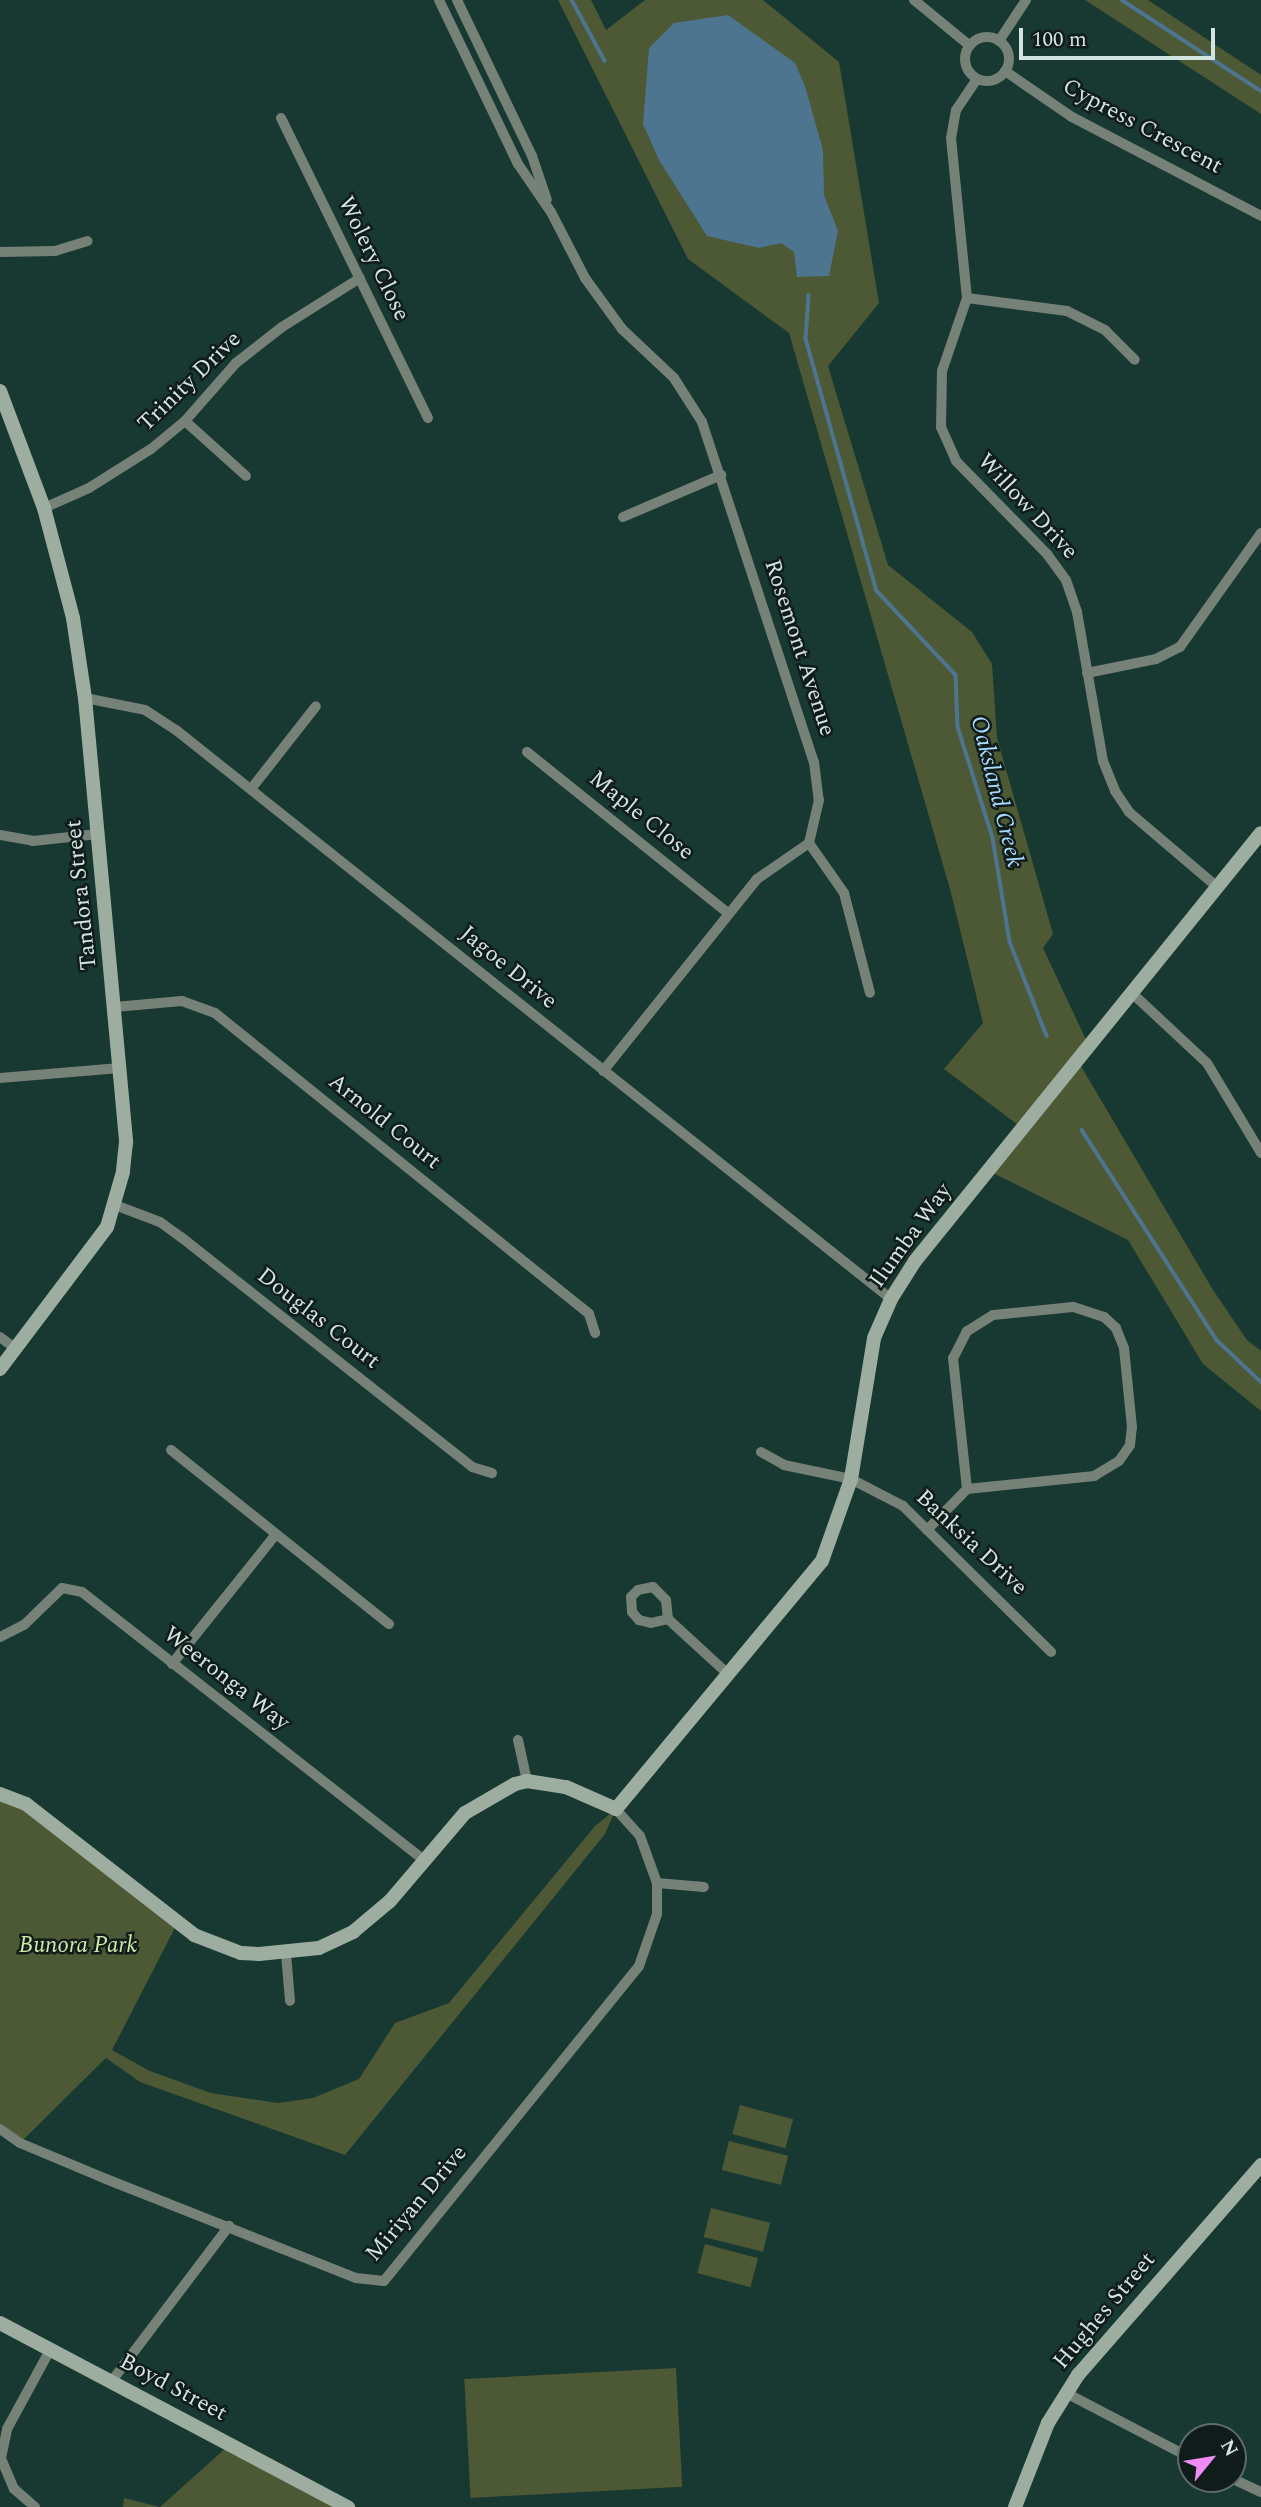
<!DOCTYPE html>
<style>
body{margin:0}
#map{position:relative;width:1261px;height:2507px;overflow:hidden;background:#183832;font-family:Spectral,serif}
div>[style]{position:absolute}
.green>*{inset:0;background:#4d5834;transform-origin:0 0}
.water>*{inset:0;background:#4d758f}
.stream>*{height:3.5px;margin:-1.75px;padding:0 1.75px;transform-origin:1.75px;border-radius:1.75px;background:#4d758f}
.street>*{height:10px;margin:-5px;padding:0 5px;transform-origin:5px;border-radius:5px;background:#768178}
.street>.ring{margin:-5px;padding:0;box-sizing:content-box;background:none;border:10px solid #768178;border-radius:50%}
.secondary>*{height:14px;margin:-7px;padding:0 7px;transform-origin:7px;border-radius:7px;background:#9daea0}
span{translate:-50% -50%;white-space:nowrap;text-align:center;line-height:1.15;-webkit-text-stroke:5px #0f1c1a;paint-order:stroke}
.street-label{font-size:23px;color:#d3e5e1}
.park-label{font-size:23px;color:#d2e8a5;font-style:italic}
.water-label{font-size:24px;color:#a8dcff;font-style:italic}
.north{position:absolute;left:1177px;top:2423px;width:70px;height:70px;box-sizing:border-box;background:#0f1c1a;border:2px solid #5d6c6a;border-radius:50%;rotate:60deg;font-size:19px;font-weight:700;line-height:28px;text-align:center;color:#d3e5e1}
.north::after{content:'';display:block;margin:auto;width:24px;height:32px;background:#ef8bf7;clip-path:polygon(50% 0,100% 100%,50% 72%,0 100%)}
.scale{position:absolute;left:1019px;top:28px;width:196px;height:32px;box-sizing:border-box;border:4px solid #d3e5e1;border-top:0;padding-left:9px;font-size:21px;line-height:24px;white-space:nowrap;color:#d3e5e1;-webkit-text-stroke:5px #0f1c1a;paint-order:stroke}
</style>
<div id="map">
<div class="green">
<div style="clip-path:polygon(558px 0,591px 0,606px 30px,645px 0,763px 0,839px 62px,879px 303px,828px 366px,888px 565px,972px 632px,992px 664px,997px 738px,1053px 934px,1043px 948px,1089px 1046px,1078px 1061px,1213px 1290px,1247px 1340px,1261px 1351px,1261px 1411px,1203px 1364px,1128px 1240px,989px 1171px,1022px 1128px,944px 1069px,983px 1023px,950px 889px,789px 333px,688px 259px)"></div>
<div style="clip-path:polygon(1085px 0,1148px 0,1261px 75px,1261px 114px)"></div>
<div style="clip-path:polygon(0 1794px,15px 1797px,177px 1924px,112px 2050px,150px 2071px,211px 2093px,278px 2103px,313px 2098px,359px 2079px,395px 2023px,449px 2003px,595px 1826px,616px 1809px,605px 1834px,345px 2155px,140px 2082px,106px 2058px,20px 2143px,0 2129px)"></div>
<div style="left:740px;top:2105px;width:55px;height:30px;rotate:15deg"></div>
<div style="left:729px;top:2141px;width:61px;height:30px;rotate:14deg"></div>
<div style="left:711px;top:2208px;width:61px;height:30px;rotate:14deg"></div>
<div style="left:705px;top:2244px;width:55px;height:30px;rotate:15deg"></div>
<div style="left:676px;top:2368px;width:119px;height:212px;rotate:87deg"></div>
<div style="clip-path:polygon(227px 2447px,348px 2507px,123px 2507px,124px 2498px,160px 2507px)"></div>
</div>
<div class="water">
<div style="clip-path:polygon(728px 15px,795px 63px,805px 86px,823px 150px,824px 195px,838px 231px,829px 276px,797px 277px,794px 252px,781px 243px,759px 248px,707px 236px,659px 160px,643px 124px,649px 48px,674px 23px)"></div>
</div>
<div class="stream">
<div style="left:572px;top:0;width:69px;rotate:61.6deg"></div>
<div style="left:1122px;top:0;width:166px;rotate:33.2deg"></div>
<div style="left:809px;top:295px;width:44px;rotate:93.9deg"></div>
<div style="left:806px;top:339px;width:262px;rotate:74.3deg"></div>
<div style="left:877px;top:591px;width:115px;rotate:46.8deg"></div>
<div style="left:956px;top:675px;width:52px;rotate:87.8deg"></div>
<div style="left:958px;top:727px;width:116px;rotate:72.5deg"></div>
<div style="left:993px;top:838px;width:105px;rotate:80.7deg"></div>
<div style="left:1010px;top:942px;width:101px;rotate:68.5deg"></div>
<div style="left:1082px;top:1130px;width:250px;rotate:57.3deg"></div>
<div style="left:1217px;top:1340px;width:61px;rotate:43.7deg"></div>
</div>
<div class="street">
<div style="left:439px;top:0;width:182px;rotate:64.3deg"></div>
<div style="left:518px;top:164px;width:58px;rotate:55.5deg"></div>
<div style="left:551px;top:212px;width:74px;rotate:62.7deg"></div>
<div style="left:585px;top:278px;width:63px;rotate:54deg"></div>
<div style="left:622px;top:329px;width:71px;rotate:43.3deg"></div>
<div style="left:674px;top:378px;width:52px;rotate:57.5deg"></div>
<div style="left:702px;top:422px;width:358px;rotate:71.8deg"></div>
<div style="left:814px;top:762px;width:38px;rotate:83deg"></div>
<div style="left:819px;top:800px;width:44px;rotate:103.1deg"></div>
<div style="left:809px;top:843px;width:63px;rotate:145.3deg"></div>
<div style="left:757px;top:879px;width:246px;rotate:128.7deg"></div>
<div style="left:457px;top:0;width:173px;rotate:64.3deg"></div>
<div style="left:532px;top:156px;width:46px;rotate:71.2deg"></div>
<div style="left:914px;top:0;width:72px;rotate:39.4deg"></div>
<div class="ring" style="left:965px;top:37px;width:34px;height:34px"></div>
<div style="left:999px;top:41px;width:49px;rotate:-56.6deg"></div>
<div style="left:1005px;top:71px;width:81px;rotate:34.5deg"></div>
<div style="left:1072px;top:117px;width:213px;rotate:27.6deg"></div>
<div style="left:977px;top:79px;width:37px;rotate:124deg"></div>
<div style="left:956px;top:110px;width:28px;rotate:100deg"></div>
<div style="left:951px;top:138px;width:161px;rotate:84.3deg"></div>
<div style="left:967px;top:298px;width:77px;rotate:108.9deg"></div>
<div style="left:942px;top:371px;width:56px;rotate:91deg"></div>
<div style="left:941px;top:427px;width:37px;rotate:66deg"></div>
<div style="left:956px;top:461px;width:130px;rotate:45.6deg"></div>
<div style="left:1047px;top:554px;width:32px;rotate:54deg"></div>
<div style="left:1066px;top:580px;width:34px;rotate:71deg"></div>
<div style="left:1077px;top:612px;width:151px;rotate:80.1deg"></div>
<div style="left:1103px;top:761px;width:32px;rotate:68deg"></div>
<div style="left:1115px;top:791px;width:25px;rotate:56deg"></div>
<div style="left:1129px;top:812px;width:116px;rotate:40.4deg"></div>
<div style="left:281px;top:118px;width:334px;rotate:63.9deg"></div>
<div style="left:0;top:252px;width:55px;rotate:-1deg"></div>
<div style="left:55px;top:251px;width:34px;rotate:-17deg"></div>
<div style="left:967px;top:298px;width:101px;rotate:7.4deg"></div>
<div style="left:1067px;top:311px;width:42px;rotate:26.6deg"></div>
<div style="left:1105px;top:330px;width:42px;rotate:45deg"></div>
<div style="left:185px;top:421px;width:82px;rotate:42deg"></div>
<div style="left:44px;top:508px;width:49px;rotate:-24deg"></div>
<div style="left:89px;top:488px;width:73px;rotate:-32.2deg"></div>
<div style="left:151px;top:449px;width:44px;rotate:-39.5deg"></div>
<div style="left:185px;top:421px;width:77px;rotate:-48.7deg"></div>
<div style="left:236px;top:363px;width:58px;rotate:-38deg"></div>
<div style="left:282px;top:327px;width:92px;rotate:-32.1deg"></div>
<div style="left:623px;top:517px;width:107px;rotate:-23.2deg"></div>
<div style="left:1087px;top:673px;width:70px;rotate:-11.5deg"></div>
<div style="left:1156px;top:659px;width:27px;rotate:-27deg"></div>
<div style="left:1180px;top:647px;width:140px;rotate:-54.6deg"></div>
<div style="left:85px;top:698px;width:61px;rotate:11.3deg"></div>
<div style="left:145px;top:710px;width:37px;rotate:33deg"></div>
<div style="left:176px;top:730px;width:914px;rotate:38.51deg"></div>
<div style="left:527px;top:752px;width:258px;rotate:38.7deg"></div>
<div style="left:251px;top:789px;width:105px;rotate:-51.9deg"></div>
<div style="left:0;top:835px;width:34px;rotate:10deg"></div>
<div style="left:33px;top:841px;width:65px;rotate:-6.1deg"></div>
<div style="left:809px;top:843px;width:61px;rotate:55deg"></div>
<div style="left:844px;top:893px;width:103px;rotate:75.4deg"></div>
<div style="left:1133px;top:994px;width:101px;rotate:43deg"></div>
<div style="left:1207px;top:1063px;width:105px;rotate:59deg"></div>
<div style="left:115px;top:1007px;width:67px;rotate:-5.1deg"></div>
<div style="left:182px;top:1001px;width:35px;rotate:20deg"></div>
<div style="left:215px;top:1013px;width:480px;rotate:38.8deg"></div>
<div style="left:589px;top:1314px;width:20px;rotate:72deg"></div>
<div style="left:0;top:1078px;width:120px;rotate:-4.8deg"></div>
<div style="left:115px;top:1205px;width:48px;rotate:20.7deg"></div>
<div style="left:160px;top:1222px;width:26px;rotate:36deg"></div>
<div style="left:181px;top:1237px;width:371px;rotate:38.3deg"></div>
<div style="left:472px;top:1467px;width:21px;rotate:17deg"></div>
<div style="left:0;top:1337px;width:20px;rotate:37deg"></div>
<div style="left:171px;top:1450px;width:279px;rotate:38.6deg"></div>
<div style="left:761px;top:1452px;width:26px;rotate:29deg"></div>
<div style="left:784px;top:1465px;width:68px;rotate:11.8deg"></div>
<div style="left:851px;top:1479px;width:59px;rotate:27.4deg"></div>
<div style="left:903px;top:1506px;width:208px;rotate:44.6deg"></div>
<div style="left:927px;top:1530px;width:57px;rotate:-45.7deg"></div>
<div style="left:967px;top:1489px;width:128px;rotate:-5.8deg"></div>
<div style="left:1094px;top:1476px;width:29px;rotate:-31deg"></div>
<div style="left:1119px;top:1461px;width:19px;rotate:-55deg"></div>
<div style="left:1130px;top:1445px;width:18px;rotate:-84deg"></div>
<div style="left:1132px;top:1427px;width:79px;rotate:-95.8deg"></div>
<div style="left:1124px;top:1348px;width:22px;rotate:-112deg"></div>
<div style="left:1116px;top:1328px;width:16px;rotate:-137deg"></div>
<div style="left:1104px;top:1317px;width:33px;rotate:-162deg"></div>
<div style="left:1073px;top:1307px;width:80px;rotate:174.3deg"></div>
<div style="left:993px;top:1315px;width:31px;rotate:148deg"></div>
<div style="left:967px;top:1331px;width:30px;rotate:117deg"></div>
<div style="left:953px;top:1358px;width:132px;rotate:83.9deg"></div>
<div style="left:668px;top:1619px;width:19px;rotate:-96deg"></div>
<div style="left:666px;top:1600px;width:18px;rotate:-135deg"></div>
<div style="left:653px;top:1587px;width:15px;rotate:169deg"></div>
<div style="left:638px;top:1590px;width:10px;rotate:135deg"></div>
<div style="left:631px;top:1597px;width:15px;rotate:86deg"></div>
<div style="left:632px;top:1612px;width:11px;rotate:49deg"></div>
<div style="left:639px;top:1620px;width:12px;rotate:14deg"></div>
<div style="left:651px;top:1623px;width:17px;rotate:-13deg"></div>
<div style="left:668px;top:1619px;width:83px;rotate:42.6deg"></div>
<div style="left:0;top:1637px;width:27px;rotate:-27deg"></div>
<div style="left:24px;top:1625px;width:53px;rotate:-44.2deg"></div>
<div style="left:62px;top:1588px;width:20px;rotate:11deg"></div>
<div style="left:82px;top:1592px;width:434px;rotate:38.1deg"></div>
<div style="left:172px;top:1664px;width:166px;rotate:-51.3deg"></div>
<div style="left:518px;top:1740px;width:42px;rotate:77.6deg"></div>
<div style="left:657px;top:1883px;width:47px;rotate:4.9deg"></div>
<div style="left:286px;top:1954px;width:47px;rotate:85.1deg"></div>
<div style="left:0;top:2129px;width:24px;rotate:35deg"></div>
<div style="left:20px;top:2143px;width:93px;rotate:22.7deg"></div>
<div style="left:106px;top:2179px;width:269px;rotate:21.6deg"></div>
<div style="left:356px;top:2278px;width:28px;rotate:6deg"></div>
<div style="left:384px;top:2281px;width:405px;rotate:-51deg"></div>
<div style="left:639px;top:1966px;width:55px;rotate:-70.9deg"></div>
<div style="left:657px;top:1914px;width:31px;rotate:-90deg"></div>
<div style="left:657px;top:1883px;width:50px;rotate:-109.9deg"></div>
<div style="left:640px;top:1836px;width:36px;rotate:-132deg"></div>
<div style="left:111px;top:2382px;width:196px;rotate:-52.9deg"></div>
<div style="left:1066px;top:2393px;width:141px;rotate:27.5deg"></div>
<div style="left:1233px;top:2479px;width:31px;rotate:25deg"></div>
<div style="left:35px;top:2507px;width:28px;rotate:-139deg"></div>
<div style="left:14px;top:2489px;width:34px;rotate:-113deg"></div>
<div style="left:1px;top:2458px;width:30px;rotate:-78deg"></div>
<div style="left:7px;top:2429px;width:90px;rotate:-61.4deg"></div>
</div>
<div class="secondary">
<div style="left:0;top:391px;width:125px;rotate:69.4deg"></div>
<div style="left:44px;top:508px;width:114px;rotate:75.2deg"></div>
<div style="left:73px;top:618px;width:81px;rotate:81.5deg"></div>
<div style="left:85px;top:698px;width:446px;rotate:84.7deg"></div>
<div style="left:126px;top:1142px;width:30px;rotate:96deg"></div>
<div style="left:123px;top:1172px;width:57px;rotate:106.2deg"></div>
<div style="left:107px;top:1227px;width:178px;rotate:127deg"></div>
<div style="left:0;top:1794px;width:28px;rotate:21deg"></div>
<div style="left:26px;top:1804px;width:213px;rotate:37.9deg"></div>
<div style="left:194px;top:1935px;width:50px;rotate:21deg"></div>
<div style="left:241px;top:1953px;width:18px;rotate:3deg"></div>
<div style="left:259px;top:1954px;width:60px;rotate:-5.7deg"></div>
<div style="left:319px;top:1948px;width:38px;rotate:-25deg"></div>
<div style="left:353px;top:1932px;width:48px;rotate:-40deg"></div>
<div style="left:390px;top:1901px;width:116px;rotate:-49.6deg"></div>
<div style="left:465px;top:1813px;width:58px;rotate:-30.1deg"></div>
<div style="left:515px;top:1784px;width:12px;rotate:-14deg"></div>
<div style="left:527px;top:1781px;width:39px;rotate:9deg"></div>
<div style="left:566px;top:1787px;width:55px;rotate:23.7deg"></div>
<div style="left:616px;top:1809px;width:322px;rotate:-50.3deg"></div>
<div style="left:822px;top:1561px;width:87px;rotate:-70.5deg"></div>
<div style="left:851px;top:1479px;width:143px;rotate:-80.7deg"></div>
<div style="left:874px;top:1338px;width:43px;rotate:-66.4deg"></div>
<div style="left:891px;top:1299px;width:45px;rotate:-57.7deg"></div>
<div style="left:915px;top:1261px;width:550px;rotate:-51.05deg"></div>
<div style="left:0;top:2323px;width:394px;rotate:27.9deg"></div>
<div style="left:1015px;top:2507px;width:90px;rotate:-68.6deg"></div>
<div style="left:1048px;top:2423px;width:57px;rotate:-58deg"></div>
<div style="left:1078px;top:2375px;width:279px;rotate:-48.9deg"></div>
</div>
<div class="street-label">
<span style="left:1142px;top:127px;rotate:28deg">Cypress Crescent</span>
<span style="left:373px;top:259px;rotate:64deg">Wolery Close</span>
<span style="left:190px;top:382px;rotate:-44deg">Trinity Drive</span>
<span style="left:1027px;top:507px;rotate:47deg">Willow Drive</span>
<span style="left:799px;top:648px;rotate:72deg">Rosemont Avenue</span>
<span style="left:641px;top:816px;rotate:39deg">Maple Close</span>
<span style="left:82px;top:895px;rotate:-96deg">Tandora Street</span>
<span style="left:508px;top:968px;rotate:39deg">Jagoe Drive</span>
<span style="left:384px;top:1122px;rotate:39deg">Arnold Court</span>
<span style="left:911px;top:1236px;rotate:-54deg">Ilumba Way</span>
<span style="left:318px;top:1319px;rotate:38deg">Douglas Court</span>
<span style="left:971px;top:1543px;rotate:43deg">Banksia Drive</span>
<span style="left:226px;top:1679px;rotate:38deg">Weeronga Way</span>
<span style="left:417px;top:2204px;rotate:-50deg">Miriyan Drive</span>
<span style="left:1105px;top:2311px;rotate:-50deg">Hughes Street</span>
<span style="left:173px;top:2388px;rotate:28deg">Boyd Street</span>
</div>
<div class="park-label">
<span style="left:78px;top:1946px">Bunora Park</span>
</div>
<div class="water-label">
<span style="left:996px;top:792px;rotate:76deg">Oaksland Creek</span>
</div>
<div class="north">N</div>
<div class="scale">100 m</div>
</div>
